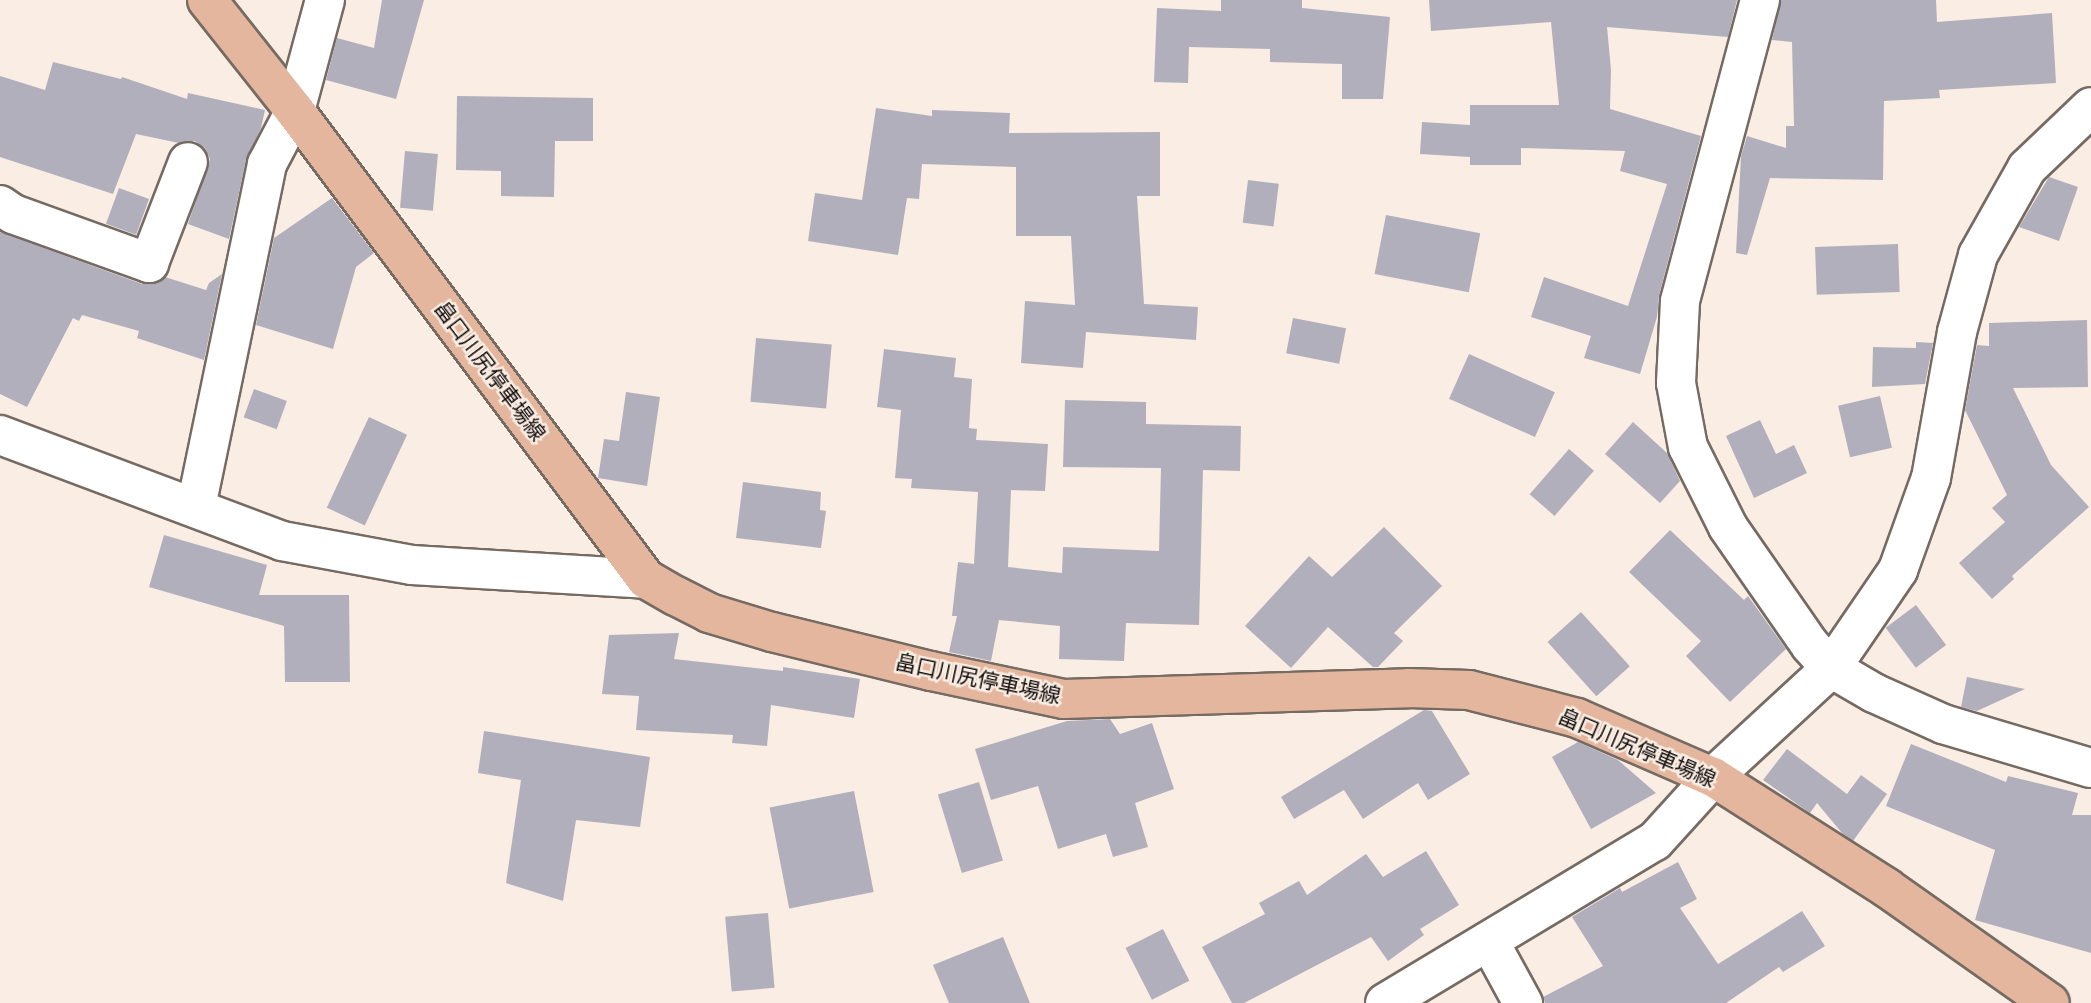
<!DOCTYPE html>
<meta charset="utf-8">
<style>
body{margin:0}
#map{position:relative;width:2091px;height:1003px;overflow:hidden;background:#f9ede4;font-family:"Times New Roman","Noto Sans JP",serif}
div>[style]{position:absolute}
.building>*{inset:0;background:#b2afbc;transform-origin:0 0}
.roads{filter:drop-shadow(2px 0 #756b63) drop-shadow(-2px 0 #756b63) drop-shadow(0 2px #756b63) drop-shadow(0 -2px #756b63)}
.minor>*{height:38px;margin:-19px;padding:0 19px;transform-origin:19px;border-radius:19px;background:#fff}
.major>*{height:38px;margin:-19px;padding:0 19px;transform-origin:19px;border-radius:19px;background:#e5b69e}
span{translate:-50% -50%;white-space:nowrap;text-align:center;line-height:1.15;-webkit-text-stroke:5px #f9ede4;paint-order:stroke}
.street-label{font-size:21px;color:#110d0a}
</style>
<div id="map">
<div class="building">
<div style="clip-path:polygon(382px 0,424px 0,396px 99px,326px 80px,337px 38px,374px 48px)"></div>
<div style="clip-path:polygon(1221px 0,1302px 0,1302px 8px,1390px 17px,1383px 99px,1342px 99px,1342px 64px,1270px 62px,1270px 49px,1189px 47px,1188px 83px,1154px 82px,1157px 8px,1221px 11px)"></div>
<div style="clip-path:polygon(1429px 0,1737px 0,1728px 37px,1607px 27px,1611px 70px,1610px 109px,1701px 136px,1659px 295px,1657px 317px,1640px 374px,1584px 358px,1591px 336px,1531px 317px,1544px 277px,1628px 306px,1667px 184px,1620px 171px,1625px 151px,1521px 148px,1521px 165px,1470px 165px,1470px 157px,1420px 154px,1422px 122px,1470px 125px,1470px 105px,1559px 105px,1551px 22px,1431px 31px)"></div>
<div style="clip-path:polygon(1781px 0,1936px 0,1937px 22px,2052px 13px,2056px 83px,1939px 90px,1940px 98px,1884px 101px,1883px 180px,1770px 178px,1747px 255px,1736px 253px,1741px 156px,1747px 136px,1786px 148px,1786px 126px,1794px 126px,1792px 42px,1772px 40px)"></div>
<div style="clip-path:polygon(53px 62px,121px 79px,122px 77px,187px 99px,188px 93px,265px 110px,261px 128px,246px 160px,229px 239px,188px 224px,210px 159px,205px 148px,195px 141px,179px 143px,136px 134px,113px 194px,0 157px,0 76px,45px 90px)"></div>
<div style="clip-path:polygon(457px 96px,593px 98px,593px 141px,555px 141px,554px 197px,501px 196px,501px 171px,456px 170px)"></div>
<div style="clip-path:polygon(876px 108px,932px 116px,932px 110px,1010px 113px,1009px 133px,1160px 132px,1160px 196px,1137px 196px,1144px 304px,1198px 307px,1196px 340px,1086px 332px,1083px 368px,1021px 363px,1025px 301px,1075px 305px,1071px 236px,1016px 236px,1016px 167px,922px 164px,919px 199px,907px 198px,898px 255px,808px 241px,815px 193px,862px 200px)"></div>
<div style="left:405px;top:151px;width:33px;height:57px;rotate:5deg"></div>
<div style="clip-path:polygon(2049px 177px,2078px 187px,2059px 241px,2019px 227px)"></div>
<div style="left:1248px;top:180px;width:31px;height:43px;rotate:7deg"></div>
<div style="left:119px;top:188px;width:32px;height:38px;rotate:20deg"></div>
<div style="clip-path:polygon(332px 198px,374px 253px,356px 267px,333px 349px,256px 325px,274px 238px)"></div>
<div style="left:1386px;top:215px;width:96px;height:60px;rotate:11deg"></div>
<div style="clip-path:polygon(0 232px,142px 284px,153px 284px,165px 277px,206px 290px,209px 283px,222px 274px,204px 360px,137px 338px,139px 331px,82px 315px,79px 321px,73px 318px,27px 407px,0 394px)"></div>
<div style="left:1898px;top:244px;width:48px;height:83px;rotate:88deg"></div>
<div style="left:1293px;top:318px;width:54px;height:36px;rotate:11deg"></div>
<div style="clip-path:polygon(2087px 320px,2088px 387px,2013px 388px,2051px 465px,2089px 507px,2012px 576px,2014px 579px,1992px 599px,1959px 563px,2005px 522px,1992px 508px,2007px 495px,1965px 410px,1977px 345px,1989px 346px,1989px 323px)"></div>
<div style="left:756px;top:338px;width:76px;height:64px;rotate:5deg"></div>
<div style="clip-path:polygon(1916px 342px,1933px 343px,1925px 384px,1872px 387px,1873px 347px,1916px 348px)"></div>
<div style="clip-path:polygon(884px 349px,956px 358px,954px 377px,972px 379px,969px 428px,977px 429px,976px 440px,1048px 444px,1045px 491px,1011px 490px,1008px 567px,1062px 573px,1063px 547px,1159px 551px,1161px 468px,1063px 467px,1065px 400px,1146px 402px,1146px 424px,1241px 426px,1240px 471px,1203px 470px,1199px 625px,1126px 623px,1124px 661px,1059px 659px,1060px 626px,999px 620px,991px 661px,949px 652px,957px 616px,952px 616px,958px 562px,974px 564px,978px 492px,911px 488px,912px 479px,895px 478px,901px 410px,877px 407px)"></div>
<div style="left:1469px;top:354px;width:94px;height:49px;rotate:24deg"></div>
<div style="left:254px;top:389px;width:35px;height:30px;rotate:20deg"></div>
<div style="clip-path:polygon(626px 392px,660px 397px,647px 486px,598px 478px,604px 439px,619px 441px)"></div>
<div style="left:1880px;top:396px;width:53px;height:43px;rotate:77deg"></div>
<div style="left:369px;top:417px;width:42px;height:100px;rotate:25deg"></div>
<div style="clip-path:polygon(1760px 420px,1776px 454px,1794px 445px,1807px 473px,1754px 498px,1726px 436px)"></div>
<div style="clip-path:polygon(1633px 422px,1667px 453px,1680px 481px,1660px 503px,1605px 454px)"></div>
<div style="left:1569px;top:449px;width:33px;height:60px;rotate:41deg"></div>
<div style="clip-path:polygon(743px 482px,821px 492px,820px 510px,826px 511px,821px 548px,736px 538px)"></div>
<div style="clip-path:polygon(1384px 527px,1442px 586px,1394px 633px,1403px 641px,1378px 667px,1373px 667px,1328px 627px,1291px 668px,1245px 626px,1309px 556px,1332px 577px)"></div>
<div style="clip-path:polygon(1670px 530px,1744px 600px,1748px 596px,1786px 649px,1730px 702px,1686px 656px,1701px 641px,1629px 572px)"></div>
<div style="clip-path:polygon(164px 535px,267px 565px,259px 595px,349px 595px,350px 682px,285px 682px,284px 626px,149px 587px)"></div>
<div style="left:1916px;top:605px;width:50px;height:38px;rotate:53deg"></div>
<div style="left:1581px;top:612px;width:73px;height:45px;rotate:48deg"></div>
<div style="clip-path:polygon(679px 633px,674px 659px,783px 671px,783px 667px,860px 679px,854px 718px,771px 705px,767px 746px,732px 743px,733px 735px,636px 730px,639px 696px,602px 694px,609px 635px)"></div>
<div style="clip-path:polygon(1967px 677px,2025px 689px,1977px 711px,1961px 707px)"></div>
<div style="clip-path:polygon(1424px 710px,1432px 711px,1470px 774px,1428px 800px,1418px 783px,1363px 819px,1344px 790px,1294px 819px,1281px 797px)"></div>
<div style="clip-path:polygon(1110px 719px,1120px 734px,1152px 723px,1174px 789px,1135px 803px,1148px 847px,1113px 857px,1106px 834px,1058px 849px,1038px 786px,991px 800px,975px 749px,1067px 721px)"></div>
<div style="clip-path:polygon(484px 731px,650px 757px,640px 827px,576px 820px,563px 901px,506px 883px,521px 780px,478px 773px)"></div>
<div style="clip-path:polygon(1578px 742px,1618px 760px,1656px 793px,1591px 829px,1552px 757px)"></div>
<div style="clip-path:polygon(1911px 744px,2006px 782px,2008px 776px,2078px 793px,2072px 815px,2091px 815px,2091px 953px,1975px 920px,1995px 850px,1886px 806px)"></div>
<div style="clip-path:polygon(1787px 749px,1847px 794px,1861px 775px,1887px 794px,1853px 841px,1842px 833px,1817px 803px,1810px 813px,1763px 780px)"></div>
<div style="left:979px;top:782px;width:82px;height:43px;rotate:73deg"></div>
<div style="left:854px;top:791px;width:103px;height:86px;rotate:79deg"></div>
<div style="clip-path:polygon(1426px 851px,1459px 905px,1420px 929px,1424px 935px,1388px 961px,1371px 937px,1244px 1003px,1232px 1003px,1202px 947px,1265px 914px,1259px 903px,1299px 881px,1307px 895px,1366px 854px,1383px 877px)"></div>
<div style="clip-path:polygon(1678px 862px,1697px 899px,1680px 908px,1718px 964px,1802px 911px,1825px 946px,1783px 972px,1779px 967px,1726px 1003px,1545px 1003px,1543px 997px,1603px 966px,1572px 917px,1620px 888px,1622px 892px)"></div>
<div style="left:768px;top:913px;width:75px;height:43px;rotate:85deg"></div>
<div style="left:1163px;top:929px;width:58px;height:42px;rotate:63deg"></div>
<div style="clip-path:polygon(1003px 937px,1030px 1003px,949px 1003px,933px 965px)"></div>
</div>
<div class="roads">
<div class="minor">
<div style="left:1760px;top:0;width:311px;rotate:104.9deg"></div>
<div style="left:1680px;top:301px;width:82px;rotate:92.8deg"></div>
<div style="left:1676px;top:383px;width:65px;rotate:79.4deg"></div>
<div style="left:1688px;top:447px;width:89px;rotate:63.4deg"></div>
<div style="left:1728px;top:527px;width:144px;rotate:55.2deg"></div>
<div style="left:1810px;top:645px;width:31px;rotate:48deg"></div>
<div style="left:1831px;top:668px;width:50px;rotate:30.2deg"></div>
<div style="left:1874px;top:693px;width:76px;rotate:24.2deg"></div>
<div style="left:1943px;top:724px;width:154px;rotate:16.6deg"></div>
<div style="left:0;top:205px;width:16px;rotate:35deg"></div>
<div style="left:13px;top:214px;width:145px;rotate:19.8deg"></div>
<div style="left:149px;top:263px;width:108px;rotate:-68.9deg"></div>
<div style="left:0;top:435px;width:301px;rotate:20.6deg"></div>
<div style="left:282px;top:541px;width:132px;rotate:10.5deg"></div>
<div style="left:412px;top:565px;width:234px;rotate:3.4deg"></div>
<div style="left:196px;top:507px;width:350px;rotate:-78.3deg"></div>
<div style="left:267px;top:164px;width:60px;rotate:-62.2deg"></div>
<div style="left:295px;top:111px;width:115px;rotate:-74.9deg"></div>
<div style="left:1489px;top:941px;width:71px;rotate:61.3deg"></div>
<div style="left:1385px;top:1003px;width:315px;rotate:-31deg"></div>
<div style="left:1655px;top:841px;width:86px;rotate:-47.8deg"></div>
<div style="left:1713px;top:777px;width:161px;rotate:-42.7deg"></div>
<div style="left:1831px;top:668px;width:119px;rotate:-55.6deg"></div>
<div style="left:1898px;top:570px;width:98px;rotate:-70.3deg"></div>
<div style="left:1931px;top:478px;width:148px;rotate:-79.9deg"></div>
<div style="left:1957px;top:332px;width:80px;rotate:-74.7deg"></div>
<div style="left:1978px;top:255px;width:100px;rotate:-60.6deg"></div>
<div style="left:2027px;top:168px;width:88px;rotate:-43.6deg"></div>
</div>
<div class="major">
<div style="left:207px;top:0;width:142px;rotate:51.6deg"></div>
<div style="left:295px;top:111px;width:585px;rotate:53.13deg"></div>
<div style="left:646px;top:579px;width:34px;rotate:30deg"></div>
<div style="left:676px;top:596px;width:37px;rotate:27deg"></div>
<div style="left:709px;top:613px;width:66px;rotate:16.8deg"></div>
<div style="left:772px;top:632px;width:164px;rotate:13.8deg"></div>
<div style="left:931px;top:671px;width:136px;rotate:11.9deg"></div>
<div style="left:1064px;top:699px;width:345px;rotate:-1.8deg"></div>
<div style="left:1409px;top:688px;width:60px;rotate:1.9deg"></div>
<div style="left:1469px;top:690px;width:112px;rotate:14.5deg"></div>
<div style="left:1577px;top:718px;width:148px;rotate:23.5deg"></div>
<div style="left:1713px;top:777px;width:206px;rotate:32.5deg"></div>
<div style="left:1887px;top:888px;width:199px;rotate:35.2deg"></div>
</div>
</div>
<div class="street-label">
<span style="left:490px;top:371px;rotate:53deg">畠口川尻停車場線</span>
<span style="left:978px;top:679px;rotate:12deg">畠口川尻停車場線</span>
<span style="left:1637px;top:748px;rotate:23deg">畠口川尻停車場線</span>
</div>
</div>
